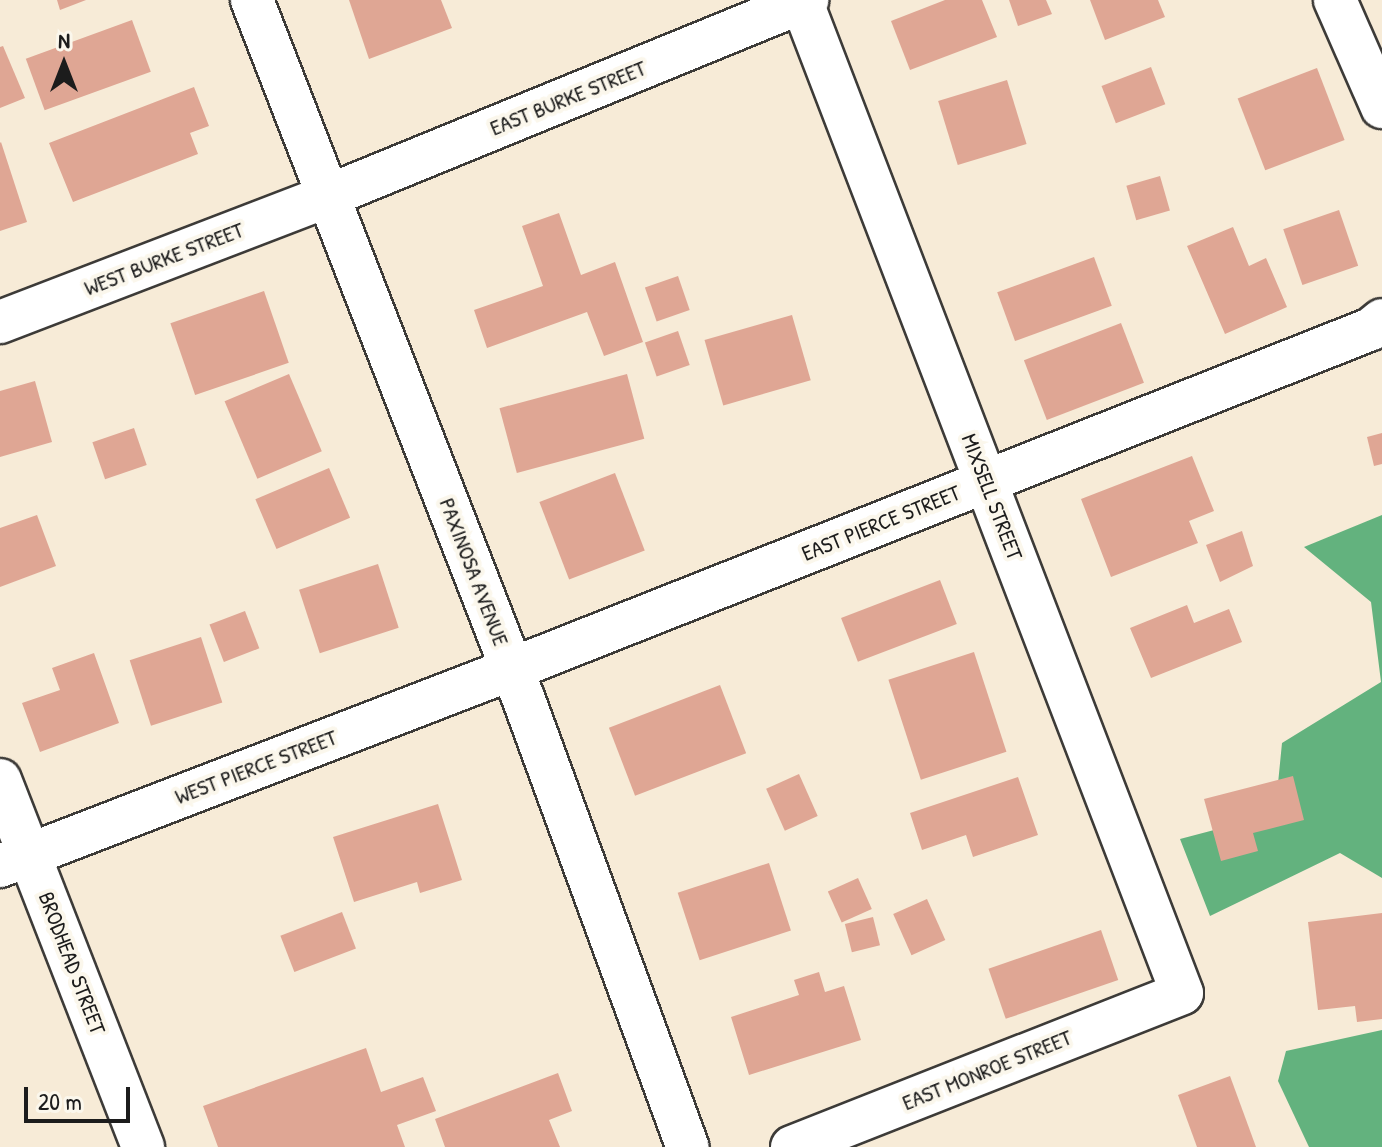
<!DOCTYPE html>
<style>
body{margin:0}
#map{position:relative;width:1382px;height:1147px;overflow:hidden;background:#f7ebd7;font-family:"Patrick Hand",sans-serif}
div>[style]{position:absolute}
.forest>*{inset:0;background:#63b27e}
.building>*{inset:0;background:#dfa694;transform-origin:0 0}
.roads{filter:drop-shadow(2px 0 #3d3b38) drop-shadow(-2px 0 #3d3b38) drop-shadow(0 2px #3d3b38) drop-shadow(0 -2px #3d3b38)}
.street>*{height:42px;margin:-21px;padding:0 21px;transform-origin:21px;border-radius:21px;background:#fff}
span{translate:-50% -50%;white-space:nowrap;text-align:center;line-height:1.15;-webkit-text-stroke:8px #fbf7ec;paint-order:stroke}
.street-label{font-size:22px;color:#1c1c1c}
.north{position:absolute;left:24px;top:24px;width:80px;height:80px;-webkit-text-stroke:6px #fbf7ec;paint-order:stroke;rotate:0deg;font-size:22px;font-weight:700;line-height:32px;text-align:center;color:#1c1c1c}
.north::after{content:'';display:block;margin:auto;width:28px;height:36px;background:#1c1c1c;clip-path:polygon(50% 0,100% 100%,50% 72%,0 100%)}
.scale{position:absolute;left:24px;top:1087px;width:106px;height:36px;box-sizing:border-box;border:4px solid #1c1c1c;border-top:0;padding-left:10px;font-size:24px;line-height:28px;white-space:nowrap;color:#1c1c1c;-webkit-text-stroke:6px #fbf7ec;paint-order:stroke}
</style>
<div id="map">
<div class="forest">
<div style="clip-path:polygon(1382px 515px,1382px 878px,1340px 853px,1210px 916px,1180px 839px,1275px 814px,1282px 743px,1381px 682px,1371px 602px,1304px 547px)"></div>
<div style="clip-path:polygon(1382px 1030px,1382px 1147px,1309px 1147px,1278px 1081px,1286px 1051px)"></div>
</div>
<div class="building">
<div style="clip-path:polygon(57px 0,86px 0,60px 10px)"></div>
<div style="clip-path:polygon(349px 0,441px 0,452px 28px,369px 59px)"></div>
<div style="clip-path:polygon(945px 0,982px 0,997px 37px,910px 70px,891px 21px)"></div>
<div style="clip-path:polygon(1009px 0,1046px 0,1052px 14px,1018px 26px)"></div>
<div style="clip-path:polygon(1090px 0,1158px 0,1165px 17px,1105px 40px)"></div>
<div style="left:132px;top:20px;width:55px;height:113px;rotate:70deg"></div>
<div style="clip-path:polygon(3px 46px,25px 98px,0 108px,0 47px)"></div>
<div style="left:1151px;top:67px;width:40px;height:53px;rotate:69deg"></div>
<div style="left:1317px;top:68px;width:77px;height:85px;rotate:69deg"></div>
<div style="left:1007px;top:80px;width:67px;height:72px;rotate:73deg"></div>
<div style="clip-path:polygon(194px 87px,209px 126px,190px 133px,198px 154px,73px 202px,49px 143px)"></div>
<div style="clip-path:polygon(1px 142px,27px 222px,0 231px,0 143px)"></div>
<div style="left:1160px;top:176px;width:36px;height:35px;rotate:74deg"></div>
<div style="left:1339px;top:210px;width:59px;height:59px;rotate:71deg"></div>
<div style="clip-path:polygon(559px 213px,581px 275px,615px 262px,643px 342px,604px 356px,587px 312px,487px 348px,474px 310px,543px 286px,522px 226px)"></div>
<div style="clip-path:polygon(1233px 227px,1249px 266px,1266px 258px,1287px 307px,1225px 334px,1187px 246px)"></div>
<div style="left:1094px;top:257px;width:52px;height:103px;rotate:70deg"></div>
<div style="left:678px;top:276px;width:36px;height:35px;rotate:71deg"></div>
<div style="left:264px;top:291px;width:76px;height:99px;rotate:71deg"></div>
<div style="left:792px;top:315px;width:68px;height:91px;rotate:74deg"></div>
<div style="left:1121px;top:323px;width:64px;height:104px;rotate:69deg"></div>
<div style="left:678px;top:331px;width:36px;height:35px;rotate:71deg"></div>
<div style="left:289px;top:374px;width:84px;height:70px;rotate:67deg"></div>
<div style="left:627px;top:374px;width:67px;height:132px;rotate:75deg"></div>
<div style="clip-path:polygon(35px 381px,52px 442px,0 457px,0 391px)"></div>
<div style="left:134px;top:428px;width:39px;height:44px;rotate:71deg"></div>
<div style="clip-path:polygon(1382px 433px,1382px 464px,1374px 466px,1367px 437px)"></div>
<div style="clip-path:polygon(1192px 456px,1214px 511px,1189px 521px,1198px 543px,1111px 577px,1081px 499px)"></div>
<div style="left:329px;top:468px;width:54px;height:80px;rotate:67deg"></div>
<div style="left:615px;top:473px;width:83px;height:81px;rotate:69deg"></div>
<div style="clip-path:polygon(37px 515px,56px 566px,0 587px,0 528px)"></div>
<div style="clip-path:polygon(1242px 531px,1253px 566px,1220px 582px,1206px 545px)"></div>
<div style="left:378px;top:564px;width:67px;height:83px;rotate:72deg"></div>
<div style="left:940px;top:580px;width:47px;height:106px;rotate:69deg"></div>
<div style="clip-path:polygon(1187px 605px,1194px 623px,1229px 609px,1242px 642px,1151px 678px,1130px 628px)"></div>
<div style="left:245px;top:611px;width:40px;height:38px;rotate:69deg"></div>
<div style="left:201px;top:637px;width:69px;height:75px;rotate:72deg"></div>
<div style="left:974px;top:652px;width:105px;height:90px;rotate:72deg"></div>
<div style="clip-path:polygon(94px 653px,119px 723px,40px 752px,22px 703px,60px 690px,52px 668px)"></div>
<div style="left:720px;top:685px;width:73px;height:119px;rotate:69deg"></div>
<div style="left:799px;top:774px;width:46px;height:36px;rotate:66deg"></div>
<div style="clip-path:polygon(1293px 776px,1304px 820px,1253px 833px,1258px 851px,1221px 861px,1204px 799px)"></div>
<div style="clip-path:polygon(1018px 777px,1038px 835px,973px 857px,966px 835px,922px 850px,910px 813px)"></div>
<div style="clip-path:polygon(438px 804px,462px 880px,420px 893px,417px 882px,354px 902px,333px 837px)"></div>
<div style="left:769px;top:863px;width:71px;height:96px;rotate:72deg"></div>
<div style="left:858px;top:878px;width:34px;height:33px;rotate:66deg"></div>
<div style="left:927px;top:899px;width:45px;height:37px;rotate:66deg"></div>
<div style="left:342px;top:912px;width:39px;height:66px;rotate:69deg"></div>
<div style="clip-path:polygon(1382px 913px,1382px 1019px,1357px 1022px,1355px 1006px,1318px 1010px,1308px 922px)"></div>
<div style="left:873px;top:917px;width:29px;height:29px;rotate:76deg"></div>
<div style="left:1101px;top:930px;width:53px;height:119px;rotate:71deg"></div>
<div style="clip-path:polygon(819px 972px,825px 992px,844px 986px,861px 1040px,749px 1075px,731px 1017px,799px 995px,794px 980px)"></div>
<div style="clip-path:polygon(366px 1048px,381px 1092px,423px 1077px,436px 1111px,397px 1125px,405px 1147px,218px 1147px,203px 1106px)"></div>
<div style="clip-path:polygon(558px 1073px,572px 1111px,549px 1120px,560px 1147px,445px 1147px,435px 1119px)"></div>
<div style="clip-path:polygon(1230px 1076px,1256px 1147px,1197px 1147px,1178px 1095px)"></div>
</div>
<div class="roads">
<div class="street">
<div style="left:252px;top:0;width:751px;rotate:68.77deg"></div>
<div style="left:524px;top:700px;width:476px;rotate:69.9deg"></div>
<div style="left:1335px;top:0;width:117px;rotate:66.3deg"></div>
<div style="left:0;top:322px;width:351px;rotate:-21deg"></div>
<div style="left:328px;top:196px;width:518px;rotate:-22.25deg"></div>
<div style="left:0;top:780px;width:394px;rotate:68.7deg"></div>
<div style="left:0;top:866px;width:549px;rotate:-21.05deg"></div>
<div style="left:512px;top:669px;width:924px;rotate:-21.59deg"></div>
<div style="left:1371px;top:329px;width:14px;rotate:-39deg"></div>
<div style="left:792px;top:1147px;width:419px;rotate:-21.5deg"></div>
<div style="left:1182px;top:993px;width:1064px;rotate:-110.99deg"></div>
</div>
</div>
<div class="street-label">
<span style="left:568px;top:98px;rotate:-22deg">EAST BURKE STREET</span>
<span style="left:164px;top:259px;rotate:-21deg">WEST BURKE STREET</span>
<span style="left:992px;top:497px;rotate:69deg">MIXSELL STREET</span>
<span style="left:881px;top:523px;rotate:-22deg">EAST PIERCE STREET</span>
<span style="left:474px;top:572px;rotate:69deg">PAXINOSA AVENUE</span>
<span style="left:256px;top:767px;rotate:-21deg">WEST PIERCE STREET</span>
<span style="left:72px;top:963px;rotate:69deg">BRODHEAD STREET</span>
<span style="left:987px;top:1070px;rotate:-22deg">EAST MONROE STREET</span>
</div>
<div class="north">N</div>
<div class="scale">20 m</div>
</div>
